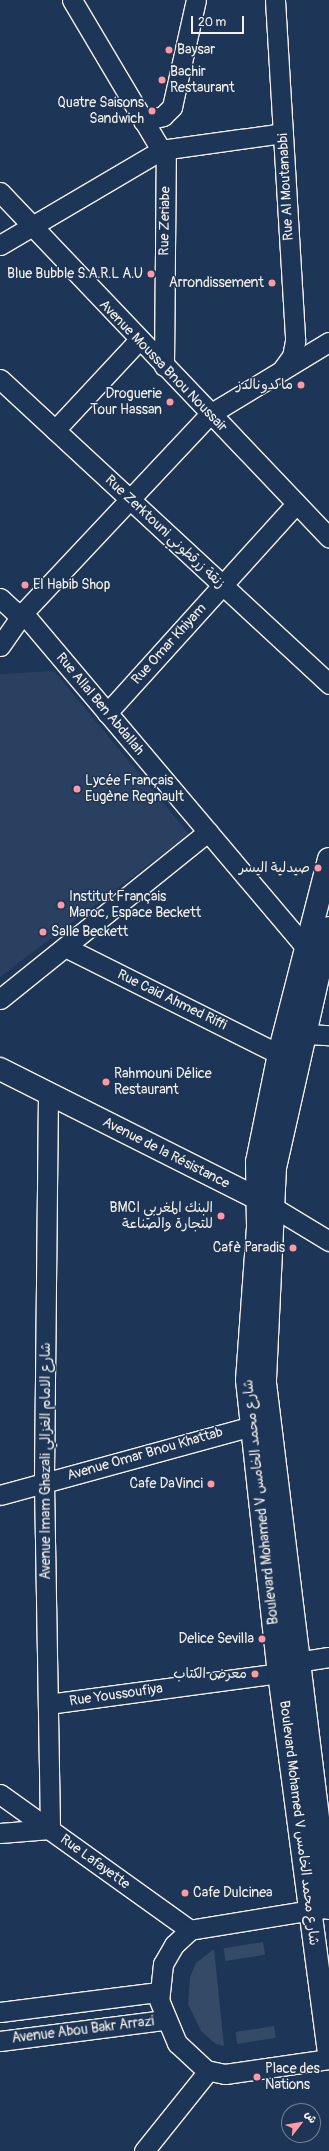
<!DOCTYPE html>
<meta charset="utf-8">
<style>
body{margin:0}
#map{position:relative;width:329px;height:2151px;overflow:hidden;background:#1d3557;font-family:Pangolin,"Playpen Sans Arabic",sans-serif}
div>[style]{position:absolute}
.built>*{inset:0;background:#2a4060}
.green>*{inset:0;background:#354a67;transform-origin:0 0}
.roads{filter:drop-shadow(1px 0 #f4f1e8) drop-shadow(-1px 0 #f4f1e8) drop-shadow(0 1px #f4f1e8) drop-shadow(0 -1px #f4f1e8)}
.minor>*{height:19px;margin:-9.5px;padding:0 9.5px;transform-origin:9.5px;border-radius:9.5px;background:#1d3557}
.tertiary>*{height:22px;margin:-11px;padding:0 11px;transform-origin:11px;border-radius:11px;background:#1d3557}
.secondary>*{height:22px;margin:-11px;padding:0 11px;transform-origin:11px;border-radius:11px;background:#1d3557}
.dots>*{width:11px;height:11px;translate:-50% -50%;box-sizing:border-box;border:2px solid #1d3557;border-radius:50%}
span{translate:-50% -50%;white-space:nowrap;text-align:center;line-height:1.15;-webkit-text-stroke:3px #1d3557;paint-order:stroke}
.poi-label{font-size:14px;color:#f4f1e8}
.left{translate:0 -50%;text-align:left}
.right{translate:-100% -50%;text-align:right}
.street-label{font-size:14px;color:#f4f1e8}
.north{position:absolute;left:281px;top:2103px;width:40px;height:40px;box-sizing:border-box;background:#1d3557;border:1px solid #738091;border-radius:50%;rotate:59deg;font-size:11px;font-weight:700;line-height:16px;text-align:center;color:#f4f1e8}
.north::after{content:'';display:block;margin:auto;width:14px;height:18px;background:#ff9aa2;clip-path:polygon(50% 0,100% 100%,50% 72%,0 100%)}
.scale{position:absolute;left:191px;top:16px;width:53px;height:18px;box-sizing:border-box;border:2px solid #f4f1e8;border-top:0;padding-left:5px;font-size:12px;line-height:14px;white-space:nowrap;color:#f4f1e8;-webkit-text-stroke:3px #1d3557;paint-order:stroke}
</style>
<div id="map">
<div class="built">
<div style="clip-path:polygon(54px 671px,189px 834px,0 977px,0 674px)"></div>
</div>
<div class="green">
<div style="left:263px;top:1942px;width:13px;height:40px;rotate:81deg"></div>
<div style="clip-path:polygon(214px 1949px,224px 2046px,216px 2044px,201px 2031px,188px 2004px,190px 1977px,196px 1963px)"></div>
<div style="left:274px;top:2026px;width:12px;height:39px;rotate:81deg"></div>
</div>
<div class="roads">
<div class="minor">
<div style="left:72px;top:0;width:174px;rotate:59.3deg"></div>
<div style="left:275px;top:0;width:342px;rotate:86.6deg"></div>
<div style="left:295px;top:341px;width:15px;rotate:101deg"></div>
<div style="left:292px;top:356px;width:17px;rotate:126deg"></div>
<div style="left:143px;top:121px;width:21px;rotate:-14deg"></div>
<div style="left:163px;top:116px;width:13px;rotate:-45deg"></div>
<div style="left:172px;top:107px;width:110px;rotate:-77.4deg"></div>
<div style="left:0;top:192px;width:477px;rotate:46.4deg"></div>
<div style="left:0;top:245px;width:187px;rotate:-30.5deg"></div>
<div style="left:161px;top:150px;width:123px;rotate:-7.9deg"></div>
<div style="left:164px;top:366px;width:217px;rotate:-89.5deg"></div>
<div style="left:0;top:379px;width:449px;rotate:42.8deg"></div>
<div style="left:55px;top:430px;width:123px;rotate:-47deg"></div>
<div style="left:0;top:598px;width:19px;rotate:43deg"></div>
<div style="left:14px;top:611px;width:9px;rotate:13deg"></div>
<div style="left:23px;top:613px;width:451px;rotate:49.8deg"></div>
<div style="left:0;top:646px;width:40px;rotate:-55.1deg"></div>
<div style="left:23px;top:613px;width:273px;rotate:-46.8deg"></div>
<div style="left:210px;top:414px;width:139px;rotate:-31.2deg"></div>
<div style="left:107px;top:713px;width:282px;rotate:-47.9deg"></div>
<div style="left:65px;top:947px;width:239px;rotate:26.6deg"></div>
<div style="left:0;top:999px;width:267px;rotate:-38.8deg"></div>
<div style="left:307px;top:1034px;width:22px;rotate:3deg"></div>
<div style="left:48px;top:1093px;width:390px;rotate:90.6deg"></div>
<div style="left:44px;top:1483px;width:346px;rotate:89deg"></div>
<div style="left:273px;top:1207px;width:66px;rotate:31.3deg"></div>
<div style="left:0;top:1495px;width:277px;rotate:-15.3deg"></div>
<div style="left:297px;top:1662px;width:32px;rotate:-9deg"></div>
<div style="left:48px;top:1704px;width:233px;rotate:-7.6deg"></div>
<div style="left:0;top:1794px;width:234px;rotate:35.6deg"></div>
<div style="left:0;top:1833px;width:50px;rotate:-4.6deg"></div>
<div style="left:324px;top:1908px;width:136px;rotate:170.7deg"></div>
<div style="left:190px;top:1930px;width:22px;rotate:137deg"></div>
<div style="left:174px;top:1945px;width:22px;rotate:120deg"></div>
<div style="left:163px;top:1964px;width:36px;rotate:96deg"></div>
<div style="left:159px;top:2000px;width:47px;rotate:67.3deg"></div>
<div style="left:177px;top:2043px;width:40px;rotate:43deg"></div>
<div style="left:206px;top:2070px;width:19px;rotate:12deg"></div>
<div style="left:225px;top:2074px;width:105px;rotate:-8.2deg"></div>
<div style="left:0;top:2012px;width:160px;rotate:-7.2deg"></div>
<div style="left:0;top:2041px;width:166px;rotate:-7.3deg"></div>
<div style="left:144px;top:2151px;width:102px;rotate:-51.3deg"></div>
</div>
<div class="tertiary">
<div style="left:0;top:1069px;width:305px;rotate:26.7deg"></div>
</div>
<div class="secondary">
<div style="left:329px;top:859px;width:201px;rotate:104.4deg"></div>
<div style="left:279px;top:1054px;width:110px;rotate:101.5deg"></div>
<div style="left:257px;top:1162px;width:65px;rotate:89.1deg"></div>
<div style="left:258px;top:1227px;width:153px;rotate:94.1deg"></div>
<div style="left:247px;top:1380px;width:295px;rotate:83.8deg"></div>
<div style="left:279px;top:1673px;width:384px;rotate:82.5deg"></div>
<div style="left:329px;top:928px;width:245px;rotate:102.7deg"></div>
<div style="left:275px;top:1167px;width:216px;rotate:92.7deg"></div>
<div style="left:265px;top:1383px;width:529px;rotate:83.05deg"></div>
</div>
</div>
<div class="dots">
<div style="left:169px;top:50px;background:#ff9aa2"></div>
<div style="left:162px;top:80px;background:#ff9aa2"></div>
<div style="left:152px;top:111px;background:#ff9aa2"></div>
<div style="left:151px;top:274px;background:#ff9aa2"></div>
<div style="left:272px;top:283px;background:#ff9aa2"></div>
<div style="left:301px;top:385px;background:#ff9aa2"></div>
<div style="left:170px;top:402px;background:#ff9aa2"></div>
<div style="left:25px;top:585px;background:#ff9aa2"></div>
<div style="left:77px;top:789px;background:#ff9aa2"></div>
<div style="left:318px;top:868px;background:#ff9aa2"></div>
<div style="left:61px;top:905px;background:#ff9aa2"></div>
<div style="left:43px;top:932px;background:#ff9aa2"></div>
<div style="left:106px;top:1082px;background:#ff9aa2"></div>
<div style="left:221px;top:1216px;background:#ff9aa2"></div>
<div style="left:293px;top:1248px;background:#ff9aa2"></div>
<div style="left:211px;top:1484px;background:#ff9aa2"></div>
<div style="left:262px;top:1639px;background:#ff9aa2"></div>
<div style="left:255px;top:1674px;background:#ff9aa2"></div>
<div style="left:185px;top:1893px;background:#ff9aa2"></div>
<div style="left:257px;top:2077px;background:#ff9aa2"></div>
</div>
<div class="poi-label">
<span class="left" style="left:177px;top:50px">Baysar</span>
<span class="left" style="left:170px;top:80px">Bachir<br>Restaurant</span>
<span class="right" style="left:144px;top:111px">Quatre Saisons<br>Sandwich</span>
<span class="right" style="left:143px;top:274px">Blue Bubble S.A.R.L A.U</span>
<span class="right" style="left:264px;top:283px">Arrondissement</span>
<span class="right" style="left:293px;top:385px">ماكدونالدز</span>
<span class="right" style="left:162px;top:402px">Droguerie<br>Tour Hassan</span>
<span class="left" style="left:33px;top:585px">El Habib Shop</span>
<span class="left" style="left:85px;top:789px">Lycée Français<br>Eugène Regnault</span>
<span class="right" style="left:310px;top:868px">صيدلية اليسر</span>
<span class="left" style="left:69px;top:905px">Institut Français<br>Maroc, Espace Beckett</span>
<span class="left" style="left:51px;top:932px">Salle Beckett</span>
<span class="left" style="left:114px;top:1082px">Rahmouni Délice<br>Restaurant</span>
<span class="right" style="left:213px;top:1216px">BMCI البنك المغربي<br>للتجارة والصناعة</span>
<span class="right" style="left:285px;top:1248px">Cafè Paradis</span>
<span class="right" style="left:203px;top:1484px">Cafe DaVinci</span>
<span class="right" style="left:254px;top:1639px">Delice Sevilla</span>
<span class="right" style="left:247px;top:1674px">معرض الكتاب</span>
<span class="left" style="left:193px;top:1893px">Cafe Dulcinea</span>
<span class="left" style="left:265px;top:2077px">Place des<br>Nations</span>
</div>
<div class="street-label">
<span style="left:286px;top:187px;rotate:-93deg">Rue Al Moutanabbi</span>
<span style="left:165px;top:221px;rotate:-89deg">Rue Zeriabe</span>
<span style="left:163px;top:366px;rotate:46deg">Avenue Moussa Bnou Noussair</span>
<span style="left:165px;top:532px;rotate:43deg">Rue Zerktouni زنقة زرقطوني</span>
<span style="left:169px;top:644px;rotate:-48deg">Rue Omar Khiyam</span>
<span style="left:100px;top:704px;rotate:50deg">Rue Allal Ben Abdallah</span>
<span style="left:172px;top:1000px;rotate:26deg">Rue Caid Ahmed Riffi</span>
<span style="left:166px;top:1153px;rotate:27deg">Avenue de la Résistance</span>
<span style="left:145px;top:1454px;rotate:-16deg">Avenue Omar Bnou Khattab</span>
<span style="left:46px;top:1461px;rotate:-90deg">Avenue Imam Ghazali شارع الامام الغزالي</span>
<span style="left:261px;top:1502px;rotate:-96deg">Boulevard Mohamed V شارع محمد الخامس</span>
<span style="left:116px;top:1695px;rotate:-8deg">Rue Youssoufiya</span>
<span style="left:299px;top:1823px;rotate:83deg">Boulevard Mohamed V شارع محمد الخامس</span>
<span style="left:95px;top:1862px;rotate:36deg">Rue Lafayette</span>
<span style="left:83px;top:2030px;rotate:-7deg">Avenue Abou Bakr Arrazi</span>
</div>
<div class="north">ش</div>
<div class="scale">20 m</div>
</div>
